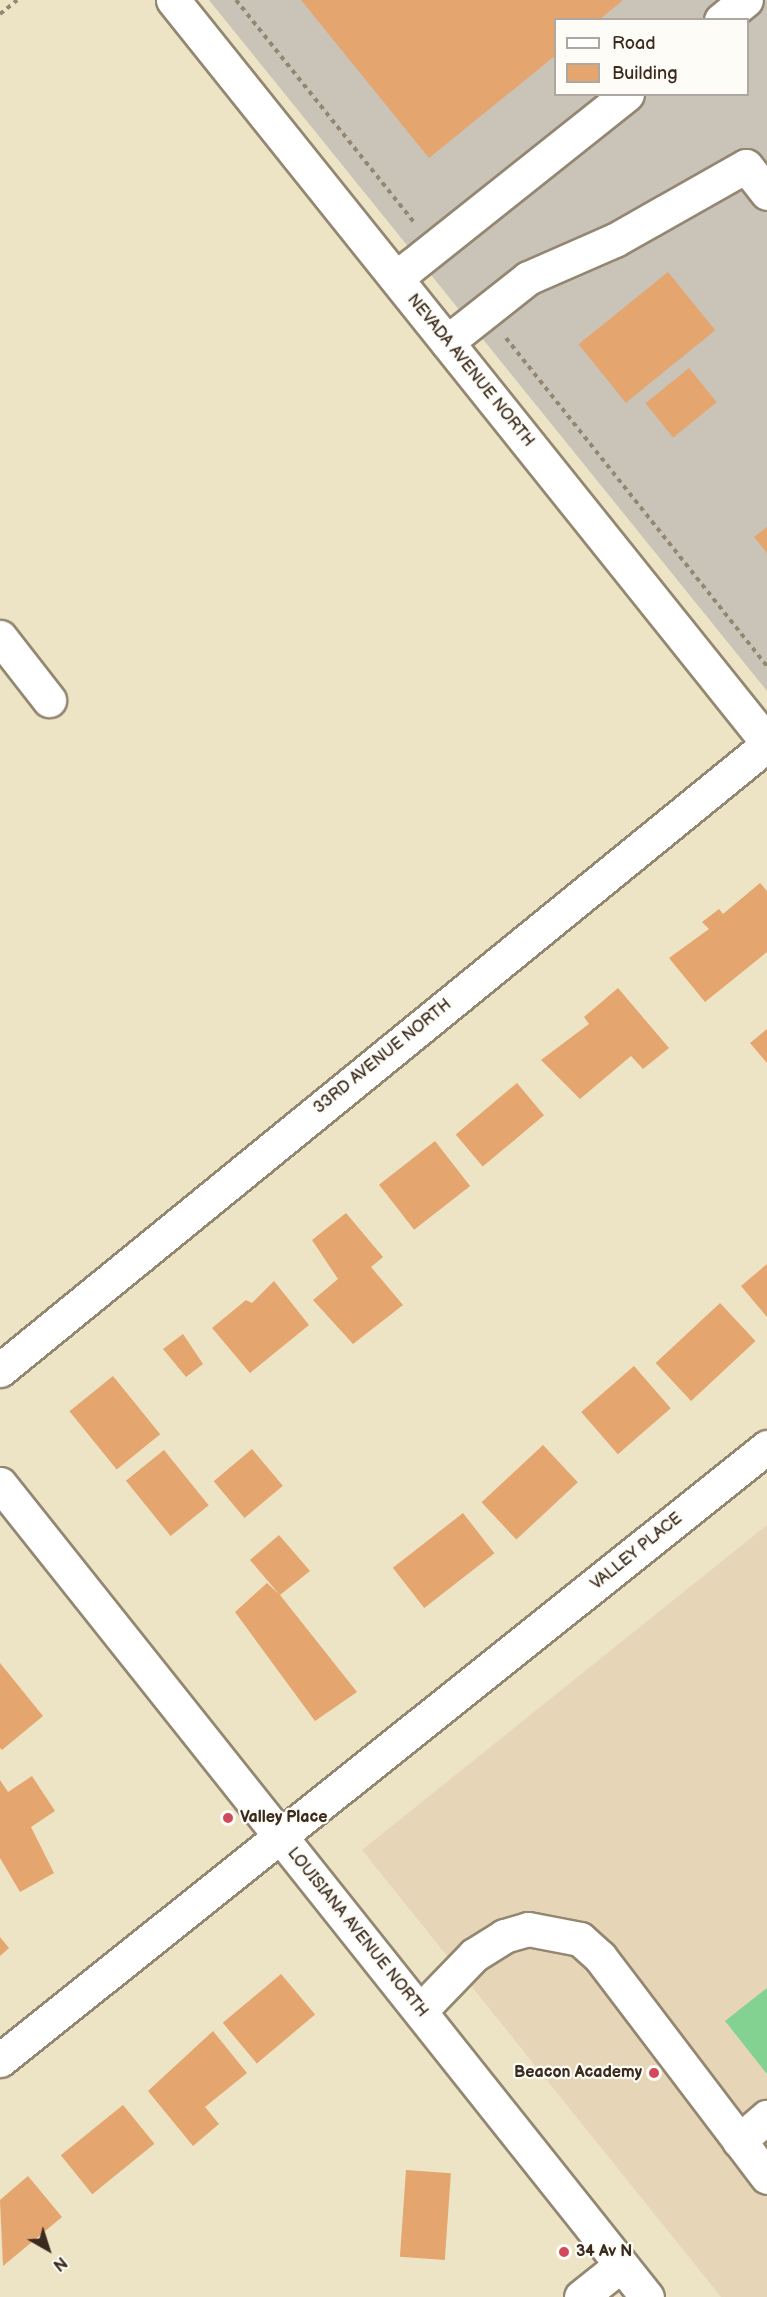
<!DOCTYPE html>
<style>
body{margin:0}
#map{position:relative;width:767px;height:2297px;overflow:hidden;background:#ede4c6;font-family:"Balsamiq Sans",sans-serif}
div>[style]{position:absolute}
.built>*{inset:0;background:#e6d6b7}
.industrial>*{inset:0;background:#cac3b8}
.green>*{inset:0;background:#84d291}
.building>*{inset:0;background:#e4a56f;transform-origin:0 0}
.path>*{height:4px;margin-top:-2px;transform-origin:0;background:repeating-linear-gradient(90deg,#948772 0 4.5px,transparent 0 9px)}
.roads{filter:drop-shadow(2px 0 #948772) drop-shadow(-2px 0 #948772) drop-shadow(0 2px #948772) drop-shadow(0 -2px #948772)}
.minor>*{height:33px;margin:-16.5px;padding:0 16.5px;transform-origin:16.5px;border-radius:16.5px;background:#fff}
.dots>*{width:16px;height:16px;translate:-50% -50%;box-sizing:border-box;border:3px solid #fdfcf7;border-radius:50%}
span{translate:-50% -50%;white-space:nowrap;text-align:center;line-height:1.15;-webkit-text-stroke:4.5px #fdfcf7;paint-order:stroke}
.street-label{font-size:16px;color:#3b2a1e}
.poi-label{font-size:16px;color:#3b2a1e;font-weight:700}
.left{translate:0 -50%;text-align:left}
.right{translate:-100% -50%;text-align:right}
.legend{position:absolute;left:554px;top:18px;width:195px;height:78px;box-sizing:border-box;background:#fdfcf7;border:2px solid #afa8a0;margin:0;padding:8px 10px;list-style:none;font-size:18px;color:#3b2a1e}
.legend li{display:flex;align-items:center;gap:12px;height:30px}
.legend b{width:30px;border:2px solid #afa8a0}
.north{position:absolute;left:18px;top:2219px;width:60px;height:60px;-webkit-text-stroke:4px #fdfcf7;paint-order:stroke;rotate:141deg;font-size:16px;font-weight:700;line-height:24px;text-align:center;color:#3b2a1e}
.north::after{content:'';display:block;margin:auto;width:21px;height:27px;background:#3b2a1e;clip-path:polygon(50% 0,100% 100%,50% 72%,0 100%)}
</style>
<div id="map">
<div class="built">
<div style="clip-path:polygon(767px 1525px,767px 2297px,721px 2297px,362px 1850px)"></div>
</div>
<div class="industrial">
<div style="clip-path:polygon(evenodd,209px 0,767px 0,767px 691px,209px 0,556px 20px,748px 20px,748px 94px,556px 94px,556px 20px)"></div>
</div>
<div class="green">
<div style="clip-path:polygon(767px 1988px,767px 2074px,725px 2021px)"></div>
</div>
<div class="building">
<div style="clip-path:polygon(301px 0,623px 0,599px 20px,556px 20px,556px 55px,429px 158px)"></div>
<div style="left:668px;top:272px;width:75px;height:115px;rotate:51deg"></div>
<div style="left:689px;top:368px;width:44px;height:56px;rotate:51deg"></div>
<div style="clip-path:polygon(767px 527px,767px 553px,754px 537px)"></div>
<div style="clip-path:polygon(760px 883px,767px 891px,767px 952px,705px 1002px,669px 958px,709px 929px,702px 922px,719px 909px,723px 914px)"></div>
<div style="clip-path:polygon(618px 988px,669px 1048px,643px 1069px,631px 1056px,580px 1099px,541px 1060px,589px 1024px,584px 1017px)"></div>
<div style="clip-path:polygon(767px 1029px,767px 1063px,750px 1043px)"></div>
<div style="left:517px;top:1083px;width:42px;height:80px;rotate:50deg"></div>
<div style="left:435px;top:1141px;width:57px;height:71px;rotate:52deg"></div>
<div style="clip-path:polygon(346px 1213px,383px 1257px,371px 1267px,403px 1305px,353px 1344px,313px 1300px,338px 1279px,312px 1240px)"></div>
<div style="clip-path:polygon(767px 1264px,767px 1317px,741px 1286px)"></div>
<div style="clip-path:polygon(274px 1281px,309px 1325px,250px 1373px,212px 1328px,246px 1300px,252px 1303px)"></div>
<div style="left:720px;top:1303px;width:52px;height:88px;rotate:47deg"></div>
<div style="clip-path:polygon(183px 1334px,203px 1364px,186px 1377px,163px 1349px)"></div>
<div style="left:634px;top:1366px;width:56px;height:70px;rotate:49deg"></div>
<div style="left:113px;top:1376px;width:75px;height:56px;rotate:51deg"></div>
<div style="left:543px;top:1445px;width:51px;height:84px;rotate:47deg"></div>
<div style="left:252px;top:1449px;width:48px;height:50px;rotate:50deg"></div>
<div style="left:164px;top:1450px;width:71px;height:49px;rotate:51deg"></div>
<div style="left:463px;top:1513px;width:51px;height:89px;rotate:52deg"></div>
<div style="clip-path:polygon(279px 1535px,310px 1571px,280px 1595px,357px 1692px,315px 1721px,235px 1612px,267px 1583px,279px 1594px,250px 1560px)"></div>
<div style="clip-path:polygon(0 1663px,43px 1716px,2px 1750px,0 1748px)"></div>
<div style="clip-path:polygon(32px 1776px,55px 1811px,31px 1827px,54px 1873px,20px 1892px,0 1858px,0 1780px,8px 1792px)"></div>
<div style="clip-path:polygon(0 1937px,9px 1948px,0 1956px)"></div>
<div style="left:281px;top:1974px;width:53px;height:76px;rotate:50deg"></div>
<div style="clip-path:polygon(213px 2031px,247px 2073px,205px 2107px,219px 2124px,193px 2146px,148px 2091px)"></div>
<div style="left:123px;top:2105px;width:50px;height:80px;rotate:51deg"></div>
<div style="left:406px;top:2170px;width:45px;height:87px;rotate:4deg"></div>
<div style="clip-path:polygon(28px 2176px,62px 2217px,3px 2266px,0 2200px)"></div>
</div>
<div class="path">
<div style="left:236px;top:0;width:285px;rotate:51.3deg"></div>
<div style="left:0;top:14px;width:22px;rotate:-39deg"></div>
<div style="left:506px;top:338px;width:419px;rotate:51.5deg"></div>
</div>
<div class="roads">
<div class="minor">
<div style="left:173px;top:0;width:950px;rotate:51.32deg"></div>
<div style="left:721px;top:20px;width:32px;rotate:-39deg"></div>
<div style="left:396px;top:278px;width:295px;rotate:-38.5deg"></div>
<div style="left:447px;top:342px;width:103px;rotate:-38.3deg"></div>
<div style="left:528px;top:278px;width:95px;rotate:-23.6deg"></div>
<div style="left:615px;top:240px;width:150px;rotate:-29.5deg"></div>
<div style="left:746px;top:166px;width:34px;rotate:52deg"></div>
<div style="left:0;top:637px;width:80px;rotate:52.1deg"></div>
<div style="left:0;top:1370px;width:989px;rotate:-39.18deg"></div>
<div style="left:0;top:1484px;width:1039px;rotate:51.49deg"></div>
<div style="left:420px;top:2011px;width:78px;rotate:-46deg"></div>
<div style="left:474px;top:1955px;width:36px;rotate:-32deg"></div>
<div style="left:504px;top:1936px;width:25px;rotate:-16deg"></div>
<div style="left:528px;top:1929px;width:53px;rotate:10.9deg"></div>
<div style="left:580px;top:1939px;width:27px;rotate:42deg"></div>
<div style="left:600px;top:1957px;width:276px;rotate:52.8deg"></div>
<div style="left:0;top:2060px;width:982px;rotate:-38.63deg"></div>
<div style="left:739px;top:2141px;width:37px;rotate:-41deg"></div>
<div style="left:581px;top:2297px;width:51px;rotate:-38.7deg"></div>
</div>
</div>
<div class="dots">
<div style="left:228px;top:1818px;background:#d1495b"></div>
<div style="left:654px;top:2073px;background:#d1495b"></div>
<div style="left:564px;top:2252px;background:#d1495b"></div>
</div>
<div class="street-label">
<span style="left:470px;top:371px;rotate:51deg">NEVADA AVENUE NORTH</span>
<span style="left:383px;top:1057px;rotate:-39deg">33RD AVENUE NORTH</span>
<span style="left:637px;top:1552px;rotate:-39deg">VALLEY PLACE</span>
<span style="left:357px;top:1933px;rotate:51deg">LOUISIANA AVENUE NORTH</span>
</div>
<div class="poi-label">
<span class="left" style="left:240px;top:1818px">Valley Place</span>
<span class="right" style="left:642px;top:2073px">Beacon Academy</span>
<span class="left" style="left:576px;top:2252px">34 Av N</span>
</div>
<ul class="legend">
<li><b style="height:8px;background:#fff"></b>Road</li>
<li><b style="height:16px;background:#e4a56f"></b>Building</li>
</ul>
<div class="north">N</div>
</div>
